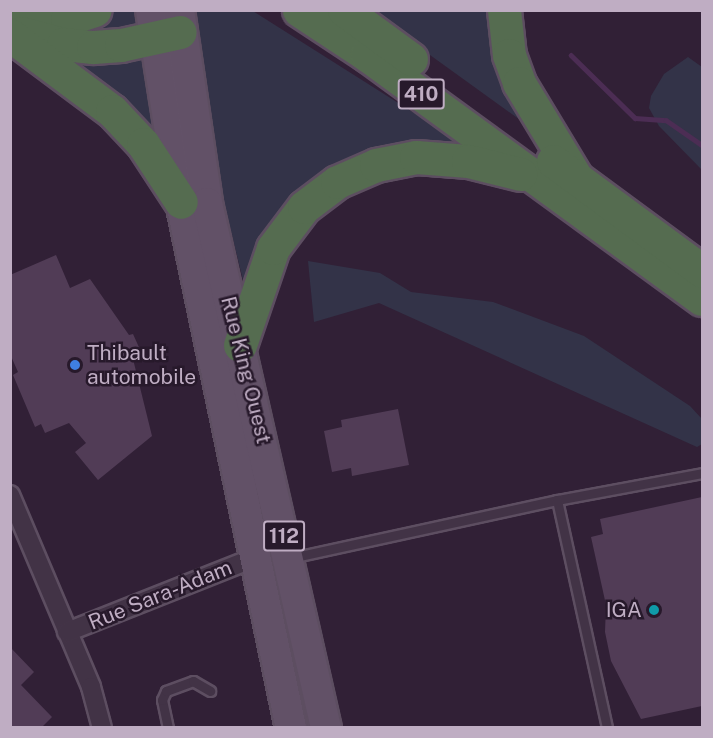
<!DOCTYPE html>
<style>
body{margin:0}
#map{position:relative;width:713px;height:738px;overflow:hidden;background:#312036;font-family:"Public Sans",sans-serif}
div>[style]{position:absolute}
.green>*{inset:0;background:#333348}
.stream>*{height:4.5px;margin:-2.25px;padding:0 2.25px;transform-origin:2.25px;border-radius:2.25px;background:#4c2d54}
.building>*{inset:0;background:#513c56}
.roads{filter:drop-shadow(2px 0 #5d4e61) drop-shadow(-2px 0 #5d4e61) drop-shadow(0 2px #5d4e61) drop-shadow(0 -2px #5d4e61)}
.service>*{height:9px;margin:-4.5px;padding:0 4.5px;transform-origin:4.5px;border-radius:4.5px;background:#423346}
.minor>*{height:18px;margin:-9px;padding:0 9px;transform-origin:9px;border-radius:9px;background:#423346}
.primary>*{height:30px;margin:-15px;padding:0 15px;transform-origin:15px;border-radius:15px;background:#625167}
.motorway>*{height:33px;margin:-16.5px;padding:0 16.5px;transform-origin:16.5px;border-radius:16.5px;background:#556c50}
.dots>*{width:16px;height:16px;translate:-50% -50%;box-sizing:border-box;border:3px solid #27192b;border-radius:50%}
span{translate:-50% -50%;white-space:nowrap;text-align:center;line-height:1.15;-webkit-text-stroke:5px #27192b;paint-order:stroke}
.shield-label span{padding:2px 4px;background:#27192b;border:2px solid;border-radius:4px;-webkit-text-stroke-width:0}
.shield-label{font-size:20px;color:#bfadc3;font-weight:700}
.poi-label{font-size:21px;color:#bfadc3}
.left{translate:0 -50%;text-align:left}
.right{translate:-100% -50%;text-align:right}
.street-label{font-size:21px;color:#bfadc3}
.frame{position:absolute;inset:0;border:12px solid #bfadc3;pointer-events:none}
</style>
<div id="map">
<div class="green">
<div style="clip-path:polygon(113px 11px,134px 11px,157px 145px,11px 25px,11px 15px,99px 20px)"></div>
<div style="clip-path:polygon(194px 11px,253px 11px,471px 149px,389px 150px,244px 284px,213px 159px)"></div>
<div style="clip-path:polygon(369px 11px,495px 11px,509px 93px,523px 122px)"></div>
<div style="clip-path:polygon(688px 57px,702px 67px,702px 170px,659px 126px,649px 108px,651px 96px,664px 74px)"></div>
<div style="clip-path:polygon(308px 261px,380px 273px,411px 292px,493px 302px,584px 336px,690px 406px,702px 419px,702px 444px,697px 447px,379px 303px,314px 322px)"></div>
</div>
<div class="stream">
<div style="left:571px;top:55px;width:90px;rotate:44.5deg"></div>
<div style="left:635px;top:118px;width:31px;rotate:4deg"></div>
<div style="left:666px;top:120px;width:44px;rotate:34.8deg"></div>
</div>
<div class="building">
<div style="clip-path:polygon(56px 255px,70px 288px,90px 279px,129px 335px,133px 334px,142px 354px,133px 359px,152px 436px,98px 480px,75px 452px,86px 443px,69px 423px,45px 433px,41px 424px,35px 427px,13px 375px,18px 372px,10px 354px,10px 275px)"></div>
<div style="clip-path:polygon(398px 409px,409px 465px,352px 476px,351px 468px,332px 472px,324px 431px,342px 427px,341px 420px)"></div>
<div style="clip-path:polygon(702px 497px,702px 706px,641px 719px,611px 661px,605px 632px,606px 605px,591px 537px,603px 534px,600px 519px)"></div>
<div style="clip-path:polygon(10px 647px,34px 672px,21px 685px,52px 717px,41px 728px,10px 728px)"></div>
</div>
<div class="roads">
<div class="service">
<div style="left:557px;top:500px;width:147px;rotate:-10.5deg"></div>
<div style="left:291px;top:558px;width:272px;rotate:-12.3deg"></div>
<div style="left:557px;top:500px;width:233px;rotate:77.6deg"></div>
<div style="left:168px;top:728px;width:29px;rotate:-102deg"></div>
<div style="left:162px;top:700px;width:10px;rotate:-66deg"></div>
<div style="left:166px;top:691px;width:29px;rotate:-20deg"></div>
<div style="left:193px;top:681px;width:20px;rotate:30deg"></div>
</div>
<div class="minor">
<div style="left:10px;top:495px;width:208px;rotate:67.1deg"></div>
<div style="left:91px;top:687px;width:42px;rotate:75deg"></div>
<div style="left:67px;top:632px;width:201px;rotate:-21.6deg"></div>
</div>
<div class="primary">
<div style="left:151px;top:10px;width:194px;rotate:81.1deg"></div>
<div style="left:181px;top:202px;width:537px;rotate:78.19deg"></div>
<div style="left:179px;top:10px;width:195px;rotate:81.7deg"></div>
<div style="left:207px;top:203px;width:538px;rotate:77.23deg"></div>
</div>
<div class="motorway">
<div style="left:26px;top:10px;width:42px;rotate:12.4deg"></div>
<div style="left:67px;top:19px;width:29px;rotate:-18deg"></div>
<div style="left:299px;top:10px;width:82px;rotate:33.5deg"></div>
<div style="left:367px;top:55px;width:414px;rotate:36.1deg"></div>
<div style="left:344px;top:10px;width:83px;rotate:36.2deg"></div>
<div style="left:504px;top:10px;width:45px;rotate:83.7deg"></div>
<div style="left:509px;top:55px;width:30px;rotate:70deg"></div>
<div style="left:519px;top:83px;width:109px;rotate:58.9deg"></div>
<div style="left:21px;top:33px;width:43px;rotate:14.7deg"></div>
<div style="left:63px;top:44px;width:30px;rotate:6deg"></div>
<div style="left:93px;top:47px;width:28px;rotate:-4deg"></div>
<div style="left:121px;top:45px;width:60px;rotate:-12.4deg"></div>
<div style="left:10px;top:35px;width:127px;rotate:36.7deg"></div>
<div style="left:112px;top:111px;width:45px;rotate:46.8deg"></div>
<div style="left:143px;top:144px;width:69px;rotate:56.8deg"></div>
<div style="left:553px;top:161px;width:185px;rotate:36.4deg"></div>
<div style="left:240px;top:345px;width:102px;rotate:-71.2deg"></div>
<div style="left:273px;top:248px;width:51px;rotate:-52.9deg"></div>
<div style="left:304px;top:207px;width:41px;rotate:-37.1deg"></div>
<div style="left:337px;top:182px;width:43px;rotate:-23.6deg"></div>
<div style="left:376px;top:165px;width:41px;rotate:-11.3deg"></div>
<div style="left:416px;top:157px;width:52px;rotate:4.4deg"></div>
<div style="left:468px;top:161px;width:54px;rotate:14deg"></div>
</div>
</div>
<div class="dots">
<div style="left:75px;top:365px;background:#3f7fe0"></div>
<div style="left:654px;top:610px;background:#0f9aa8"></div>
</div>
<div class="shield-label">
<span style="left:421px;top:94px">410</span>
<span style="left:284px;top:536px">112</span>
</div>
<div class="poi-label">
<span class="left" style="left:87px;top:365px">Thibault<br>automobile</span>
<span class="right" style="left:642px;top:610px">IGA</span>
</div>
<div class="street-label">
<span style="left:246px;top:370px;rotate:76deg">Rue King Ouest</span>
<span style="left:160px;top:595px;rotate:-22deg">Rue Sara-Adam</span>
</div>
<div class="frame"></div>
</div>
